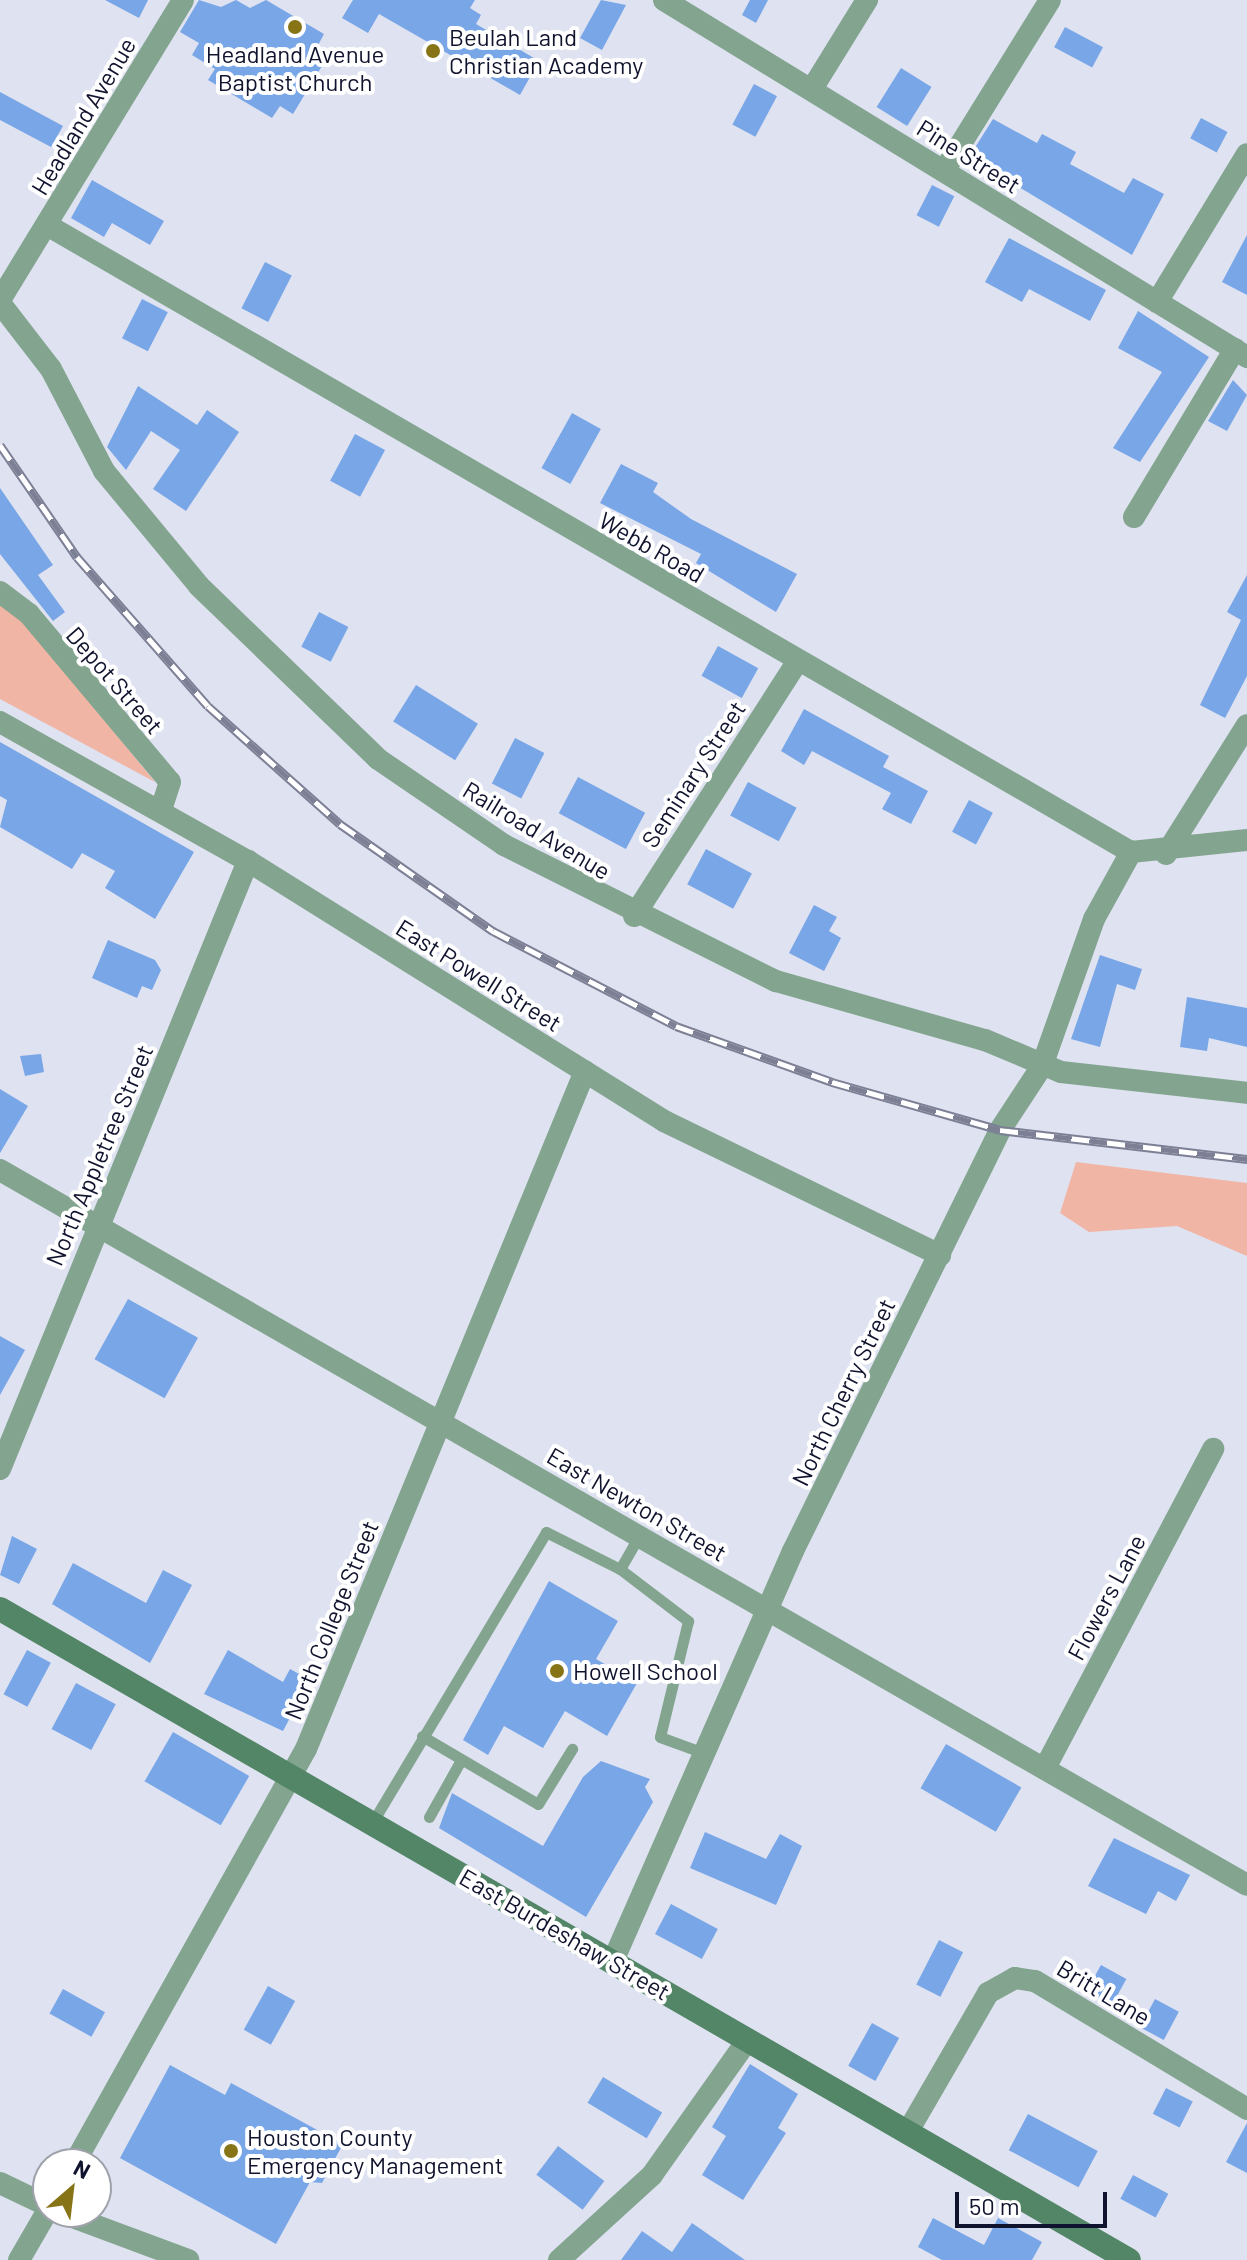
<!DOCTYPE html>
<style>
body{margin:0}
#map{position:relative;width:1247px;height:2260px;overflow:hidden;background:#dfe2f1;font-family:Barlow,sans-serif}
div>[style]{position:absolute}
.green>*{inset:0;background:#f0b5a4}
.building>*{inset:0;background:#78a6e7;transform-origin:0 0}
.lane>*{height:11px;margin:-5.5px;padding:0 5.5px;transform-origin:5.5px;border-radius:5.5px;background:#83a58f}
.street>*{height:22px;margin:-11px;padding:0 11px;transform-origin:11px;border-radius:11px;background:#83a58f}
.secondary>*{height:24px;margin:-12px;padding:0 12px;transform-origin:12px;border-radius:12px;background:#528667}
.rail>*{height:9px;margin-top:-4.5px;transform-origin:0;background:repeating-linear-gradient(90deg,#fff 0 18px,#7d8095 0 36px);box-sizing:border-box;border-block:2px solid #7d8095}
.dots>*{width:22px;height:22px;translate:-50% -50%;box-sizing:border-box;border:4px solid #fff;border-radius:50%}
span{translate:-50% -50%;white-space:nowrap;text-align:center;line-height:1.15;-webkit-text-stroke:8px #fff;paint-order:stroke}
.poi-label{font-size:24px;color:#10132e}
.left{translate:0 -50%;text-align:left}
.street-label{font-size:24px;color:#10132e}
.north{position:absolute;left:32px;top:2148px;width:80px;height:80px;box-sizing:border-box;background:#fff;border:2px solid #9fa1ab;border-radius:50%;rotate:28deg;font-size:22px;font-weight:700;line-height:32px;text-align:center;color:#10132e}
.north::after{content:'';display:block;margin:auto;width:28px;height:36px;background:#867416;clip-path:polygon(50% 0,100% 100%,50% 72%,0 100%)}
.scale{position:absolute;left:955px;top:2192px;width:152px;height:36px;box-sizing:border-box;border:4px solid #10132e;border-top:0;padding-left:10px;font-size:24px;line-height:28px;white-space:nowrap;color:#10132e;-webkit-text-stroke:6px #fff;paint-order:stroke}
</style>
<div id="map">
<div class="green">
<div style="clip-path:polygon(0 604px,24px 622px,155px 782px,0 699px)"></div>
<div style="clip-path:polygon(1076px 1162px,1247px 1183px,1247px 1256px,1177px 1226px,1089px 1232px,1060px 1213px)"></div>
</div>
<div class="building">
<div style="clip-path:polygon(105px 0,148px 0,139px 18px)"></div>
<div style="clip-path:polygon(199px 0,221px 7px,236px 0,250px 8px,266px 0,324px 34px,316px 49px,328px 56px,293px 114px,280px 106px,272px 118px,208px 80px,215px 69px,192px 55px,199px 43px,180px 32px)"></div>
<div style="clip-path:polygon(353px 0,475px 0,470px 8px,481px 15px,476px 24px,539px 61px,520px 95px,379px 14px,368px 33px,342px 18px)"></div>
<div style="clip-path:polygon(601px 0,626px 5px,602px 50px,580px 38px)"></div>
<div style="clip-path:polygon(750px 0,768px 0,756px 23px,742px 15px)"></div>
<div style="left:1065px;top:27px;width:43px;height:23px;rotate:28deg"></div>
<div style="left:901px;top:68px;width:36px;height:46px;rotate:32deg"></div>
<div style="left:754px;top:84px;width:26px;height:46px;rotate:28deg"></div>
<div style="clip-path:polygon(0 92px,63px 126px,51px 147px,0 120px)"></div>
<div style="left:1201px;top:118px;width:30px;height:23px;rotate:28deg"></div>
<div style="clip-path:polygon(993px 119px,1037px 143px,1042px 134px,1076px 152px,1070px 164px,1124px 193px,1133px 178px,1164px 194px,1132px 255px,969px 157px)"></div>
<div style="clip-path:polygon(92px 180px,164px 221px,150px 245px,112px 223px,104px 237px,71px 218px)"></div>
<div style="left:932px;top:185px;width:25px;height:34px;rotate:27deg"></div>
<div style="clip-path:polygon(1247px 235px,1247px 295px,1222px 282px)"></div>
<div style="clip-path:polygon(1009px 238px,1106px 290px,1090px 321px,1029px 289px,1022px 302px,985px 282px)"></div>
<div style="left:265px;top:262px;width:30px;height:52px;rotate:27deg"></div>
<div style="left:142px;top:299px;width:29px;height:44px;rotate:27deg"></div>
<div style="clip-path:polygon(1138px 311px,1209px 357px,1140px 462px,1113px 448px,1162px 372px,1118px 348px)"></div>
<div style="clip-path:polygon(1233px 380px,1247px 395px,1227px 431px,1208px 421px)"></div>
<div style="clip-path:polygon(138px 386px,197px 425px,207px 410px,239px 432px,186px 511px,153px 489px,180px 450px,151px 431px,126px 470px,107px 447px)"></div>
<div style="left:572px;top:413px;width:33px;height:63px;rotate:29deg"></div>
<div style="left:355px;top:434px;width:34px;height:53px;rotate:28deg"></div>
<div style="clip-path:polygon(621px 464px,658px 483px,653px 492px,691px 519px,797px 574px,776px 612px,696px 563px,701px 554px,600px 503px)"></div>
<div style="clip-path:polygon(0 488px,53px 565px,38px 575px,65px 612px,53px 621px,0 554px)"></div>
<div style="clip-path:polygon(1247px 575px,1247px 676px,1225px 718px,1200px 705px,1241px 620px,1227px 612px)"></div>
<div style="left:319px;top:612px;width:33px;height:39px;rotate:27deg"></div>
<div style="left:718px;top:646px;width:46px;height:34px;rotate:29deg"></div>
<div style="left:416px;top:685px;width:73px;height:43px;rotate:32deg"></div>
<div style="clip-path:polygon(804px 709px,889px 756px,883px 767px,928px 791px,911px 824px,882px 809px,891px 793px,812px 751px,804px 765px,781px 751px)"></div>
<div style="left:515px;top:738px;width:33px;height:51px;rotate:27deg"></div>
<div style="clip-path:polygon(0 742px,194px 852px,155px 919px,105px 888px,115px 871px,82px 853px,72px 869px,0 827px,7px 800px,0 796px)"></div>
<div style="left:578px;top:777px;width:76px;height:41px;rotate:28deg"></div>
<div style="left:748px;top:782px;width:55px;height:38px;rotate:28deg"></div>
<div style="left:969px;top:800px;width:27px;height:36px;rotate:28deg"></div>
<div style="left:706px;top:849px;width:52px;height:40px;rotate:28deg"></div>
<div style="clip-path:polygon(814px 905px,837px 917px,829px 931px,841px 938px,824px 971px,789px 953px)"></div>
<div style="clip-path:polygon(108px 940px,155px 960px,161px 970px,152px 990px,142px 986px,137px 998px,92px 978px)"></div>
<div style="clip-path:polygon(1100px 955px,1142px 969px,1135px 990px,1117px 984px,1100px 1047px,1071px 1039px)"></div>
<div style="clip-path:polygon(1187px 997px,1247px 1008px,1247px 1047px,1209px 1038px,1207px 1051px,1180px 1047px)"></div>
<div style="clip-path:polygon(41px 1054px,44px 1072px,25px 1076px,20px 1056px)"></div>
<div style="clip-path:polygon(0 1089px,28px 1106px,0 1153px)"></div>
<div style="left:128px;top:1299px;width:80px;height:69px;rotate:29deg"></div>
<div style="clip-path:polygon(0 1336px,25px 1350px,0 1395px)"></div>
<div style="clip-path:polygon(12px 1536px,37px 1549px,19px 1584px,0 1575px)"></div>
<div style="clip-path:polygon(73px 1563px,146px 1603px,163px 1570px,192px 1585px,150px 1663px,52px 1604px)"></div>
<div style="clip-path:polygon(549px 1581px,618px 1621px,596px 1659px,637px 1683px,607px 1736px,565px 1711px,543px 1748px,504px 1726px,488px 1755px,463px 1740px)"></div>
<div style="left:27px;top:1650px;width:27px;height:50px;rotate:28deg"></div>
<div style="clip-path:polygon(228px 1650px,283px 1682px,290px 1669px,310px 1680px,283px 1731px,204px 1694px)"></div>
<div style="left:76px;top:1683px;width:45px;height:52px;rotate:28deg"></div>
<div style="left:173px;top:1732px;width:88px;height:57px;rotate:30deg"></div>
<div style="left:946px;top:1744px;width:87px;height:51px;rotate:30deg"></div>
<div style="clip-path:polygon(601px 1761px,650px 1779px,645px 1787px,653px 1802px,586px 1917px,439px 1828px,452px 1793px,543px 1846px,583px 1777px)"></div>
<div style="clip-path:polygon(705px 1832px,766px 1859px,780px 1834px,802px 1846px,776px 1905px,690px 1868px)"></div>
<div style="clip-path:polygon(1114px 1838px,1190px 1875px,1176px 1901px,1158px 1891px,1146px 1914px,1088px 1886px)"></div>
<div style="left:671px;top:1904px;width:53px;height:34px;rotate:28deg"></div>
<div style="left:939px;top:1940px;width:27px;height:50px;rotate:27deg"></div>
<div style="left:1101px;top:1965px;width:29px;height:30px;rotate:29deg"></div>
<div style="left:268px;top:1986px;width:31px;height:50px;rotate:29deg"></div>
<div style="left:63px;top:1989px;width:48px;height:28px;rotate:29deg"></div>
<div style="left:1155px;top:1999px;width:27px;height:32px;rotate:28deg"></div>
<div style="left:872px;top:2023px;width:31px;height:49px;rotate:29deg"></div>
<div style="clip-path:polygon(750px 2064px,798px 2094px,778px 2128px,786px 2133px,743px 2200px,702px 2175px,726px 2136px,712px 2127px)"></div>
<div style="clip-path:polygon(170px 2065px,225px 2095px,231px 2083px,343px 2144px,322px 2183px,310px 2182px,276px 2244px,120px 2158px)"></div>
<div style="left:603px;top:2077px;width:69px;height:30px;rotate:31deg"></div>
<div style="left:1166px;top:2088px;width:30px;height:29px;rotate:27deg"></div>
<div style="left:1028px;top:2114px;width:79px;height:41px;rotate:28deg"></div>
<div style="clip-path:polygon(1247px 2123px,1247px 2173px,1226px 2162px)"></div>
<div style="left:558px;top:2146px;width:58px;height:36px;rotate:37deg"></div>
<div style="left:1133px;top:2175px;width:40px;height:27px;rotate:28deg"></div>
<div style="clip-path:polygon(933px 2218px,984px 2245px,998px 2218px,1042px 2242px,1032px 2260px,942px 2260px,918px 2247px)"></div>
<div style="clip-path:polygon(692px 2223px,745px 2260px,621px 2260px,642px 2231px,672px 2252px)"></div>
</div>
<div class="lane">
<div style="left:620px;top:1569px;width:38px;rotate:-60deg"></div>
<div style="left:422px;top:1736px;width:134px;rotate:30.4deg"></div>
<div style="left:538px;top:1804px;width:65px;rotate:-58.3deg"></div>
<div style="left:429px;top:1817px;width:65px;rotate:-60.7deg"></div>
<div style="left:372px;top:1823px;width:339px;rotate:-59.1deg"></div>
<div style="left:546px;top:1532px;width:83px;rotate:26.6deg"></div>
<div style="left:620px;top:1569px;width:86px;rotate:37.4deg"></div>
<div style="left:688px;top:1621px;width:119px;rotate:103.6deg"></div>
<div style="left:660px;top:1737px;width:47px;rotate:20deg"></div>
</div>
<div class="street">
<div style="left:664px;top:0;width:684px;rotate:31.48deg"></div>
<div style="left:812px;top:89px;width:105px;rotate:-58.3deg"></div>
<div style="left:944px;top:171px;width:201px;rotate:-58.2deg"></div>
<div style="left:47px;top:225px;width:1252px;rotate:30.05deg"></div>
<div style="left:1131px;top:852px;width:117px;rotate:-5.9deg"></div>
<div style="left:0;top:300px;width:351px;rotate:-58.6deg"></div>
<div style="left:1157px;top:302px;width:173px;rotate:-58.7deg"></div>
<div style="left:0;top:303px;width:83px;rotate:52.3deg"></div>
<div style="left:51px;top:369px;width:115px;rotate:62.5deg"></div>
<div style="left:104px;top:471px;width:149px;rotate:50.4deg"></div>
<div style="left:199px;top:586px;width:249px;rotate:44deg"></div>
<div style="left:378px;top:759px;width:153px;rotate:34.3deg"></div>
<div style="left:504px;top:845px;width:304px;rotate:26.6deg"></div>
<div style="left:776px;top:981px;width:217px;rotate:15.8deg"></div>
<div style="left:985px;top:1040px;width:82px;rotate:22.8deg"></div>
<div style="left:1061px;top:1072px;width:187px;rotate:6.4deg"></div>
<div style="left:1134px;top:517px;width:196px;rotate:-59deg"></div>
<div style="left:0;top:592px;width:36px;rotate:37deg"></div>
<div style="left:29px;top:614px;width:219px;rotate:50deg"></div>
<div style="left:170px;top:782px;width:29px;rotate:108deg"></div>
<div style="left:0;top:722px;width:284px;rotate:29.3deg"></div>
<div style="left:248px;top:861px;width:491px;rotate:32deg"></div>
<div style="left:664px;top:1121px;width:307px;rotate:25.9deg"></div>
<div style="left:1166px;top:854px;width:152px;rotate:-57.9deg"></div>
<div style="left:634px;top:916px;width:302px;rotate:-57.3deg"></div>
<div style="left:0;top:1170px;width:1437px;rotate:29.83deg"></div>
<div style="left:0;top:1469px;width:657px;rotate:-67.81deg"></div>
<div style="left:1045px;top:1768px;width:361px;rotate:-62.2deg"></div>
<div style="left:613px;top:1961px;width:448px;rotate:-66.3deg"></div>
<div style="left:793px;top:1551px;width:469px;rotate:-63.8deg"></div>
<div style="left:1000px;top:1130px;width:77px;rotate:-56.7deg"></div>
<div style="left:1042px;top:1066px;width:156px;rotate:-70.5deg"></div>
<div style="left:1094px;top:919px;width:77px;rotate:-61.1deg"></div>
<div style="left:907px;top:2133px;width:162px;rotate:-59.9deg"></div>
<div style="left:988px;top:1993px;width:31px;rotate:-29deg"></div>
<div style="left:1015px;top:1978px;width:20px;rotate:9deg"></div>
<div style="left:1035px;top:1981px;width:248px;rotate:31.1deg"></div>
<div style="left:74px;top:2164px;width:475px;rotate:-60.8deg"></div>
<div style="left:306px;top:1749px;width:733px;rotate:-67.63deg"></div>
<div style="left:0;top:2183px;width:53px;rotate:25.6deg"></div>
<div style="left:59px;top:2212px;width:138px;rotate:20.4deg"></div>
<div style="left:19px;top:2260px;width:58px;rotate:-59.9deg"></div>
<div style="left:559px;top:2260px;width:126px;rotate:-42.4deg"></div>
<div style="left:652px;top:2175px;width:164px;rotate:-54.7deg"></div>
</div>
<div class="secondary">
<div style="left:0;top:1609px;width:1303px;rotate:29.97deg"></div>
</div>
<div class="rail">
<div style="left:0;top:445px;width:136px;rotate:55.5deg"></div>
<div style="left:77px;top:557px;width:198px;rotate:48.7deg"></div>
<div style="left:208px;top:706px;width:177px;rotate:41.8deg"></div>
<div style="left:340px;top:824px;width:187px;rotate:35deg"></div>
<div style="left:493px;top:931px;width:206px;rotate:27.4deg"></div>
<div style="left:676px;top:1026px;width:166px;rotate:19.7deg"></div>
<div style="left:832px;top:1082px;width:175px;rotate:15.9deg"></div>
<div style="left:1000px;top:1130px;width:249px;rotate:6.7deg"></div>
</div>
<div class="dots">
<div style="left:295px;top:27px;background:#867416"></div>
<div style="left:433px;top:51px;background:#867416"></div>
<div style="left:557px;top:1671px;background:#867416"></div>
<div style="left:231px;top:2151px;background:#867416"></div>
</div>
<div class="poi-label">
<span class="left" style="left:449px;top:51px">Beulah Land<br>Christian Academy</span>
<span style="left:295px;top:68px">Headland Avenue<br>Baptist Church</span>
<span class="left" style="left:573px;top:1671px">Howell School</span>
<span class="left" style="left:247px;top:2151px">Houston County<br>Emergency Management</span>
</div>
<div class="street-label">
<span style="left:83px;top:116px;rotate:-59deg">Headland Avenue</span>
<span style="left:969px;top:156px;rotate:32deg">Pine Street</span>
<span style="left:652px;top:547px;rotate:30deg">Webb Road</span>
<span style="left:115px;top:680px;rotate:49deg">Depot Street</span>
<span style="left:693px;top:774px;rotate:-57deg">Seminary Street</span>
<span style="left:537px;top:830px;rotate:31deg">Railroad Avenue</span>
<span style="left:479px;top:975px;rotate:32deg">East Powell Street</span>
<span style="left:99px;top:1155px;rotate:-67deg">North Appletree Street</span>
<span style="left:843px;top:1392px;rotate:-64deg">North Cherry Street</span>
<span style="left:637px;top:1504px;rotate:30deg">East Newton Street</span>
<span style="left:1106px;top:1597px;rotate:-62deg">Flowers Lane</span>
<span style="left:331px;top:1620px;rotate:-68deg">North College Street</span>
<span style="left:565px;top:1934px;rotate:30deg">East Burdeshaw Street</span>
<span style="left:1104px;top:1992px;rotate:31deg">Britt Lane</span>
</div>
<div class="north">N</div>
<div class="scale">50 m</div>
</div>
